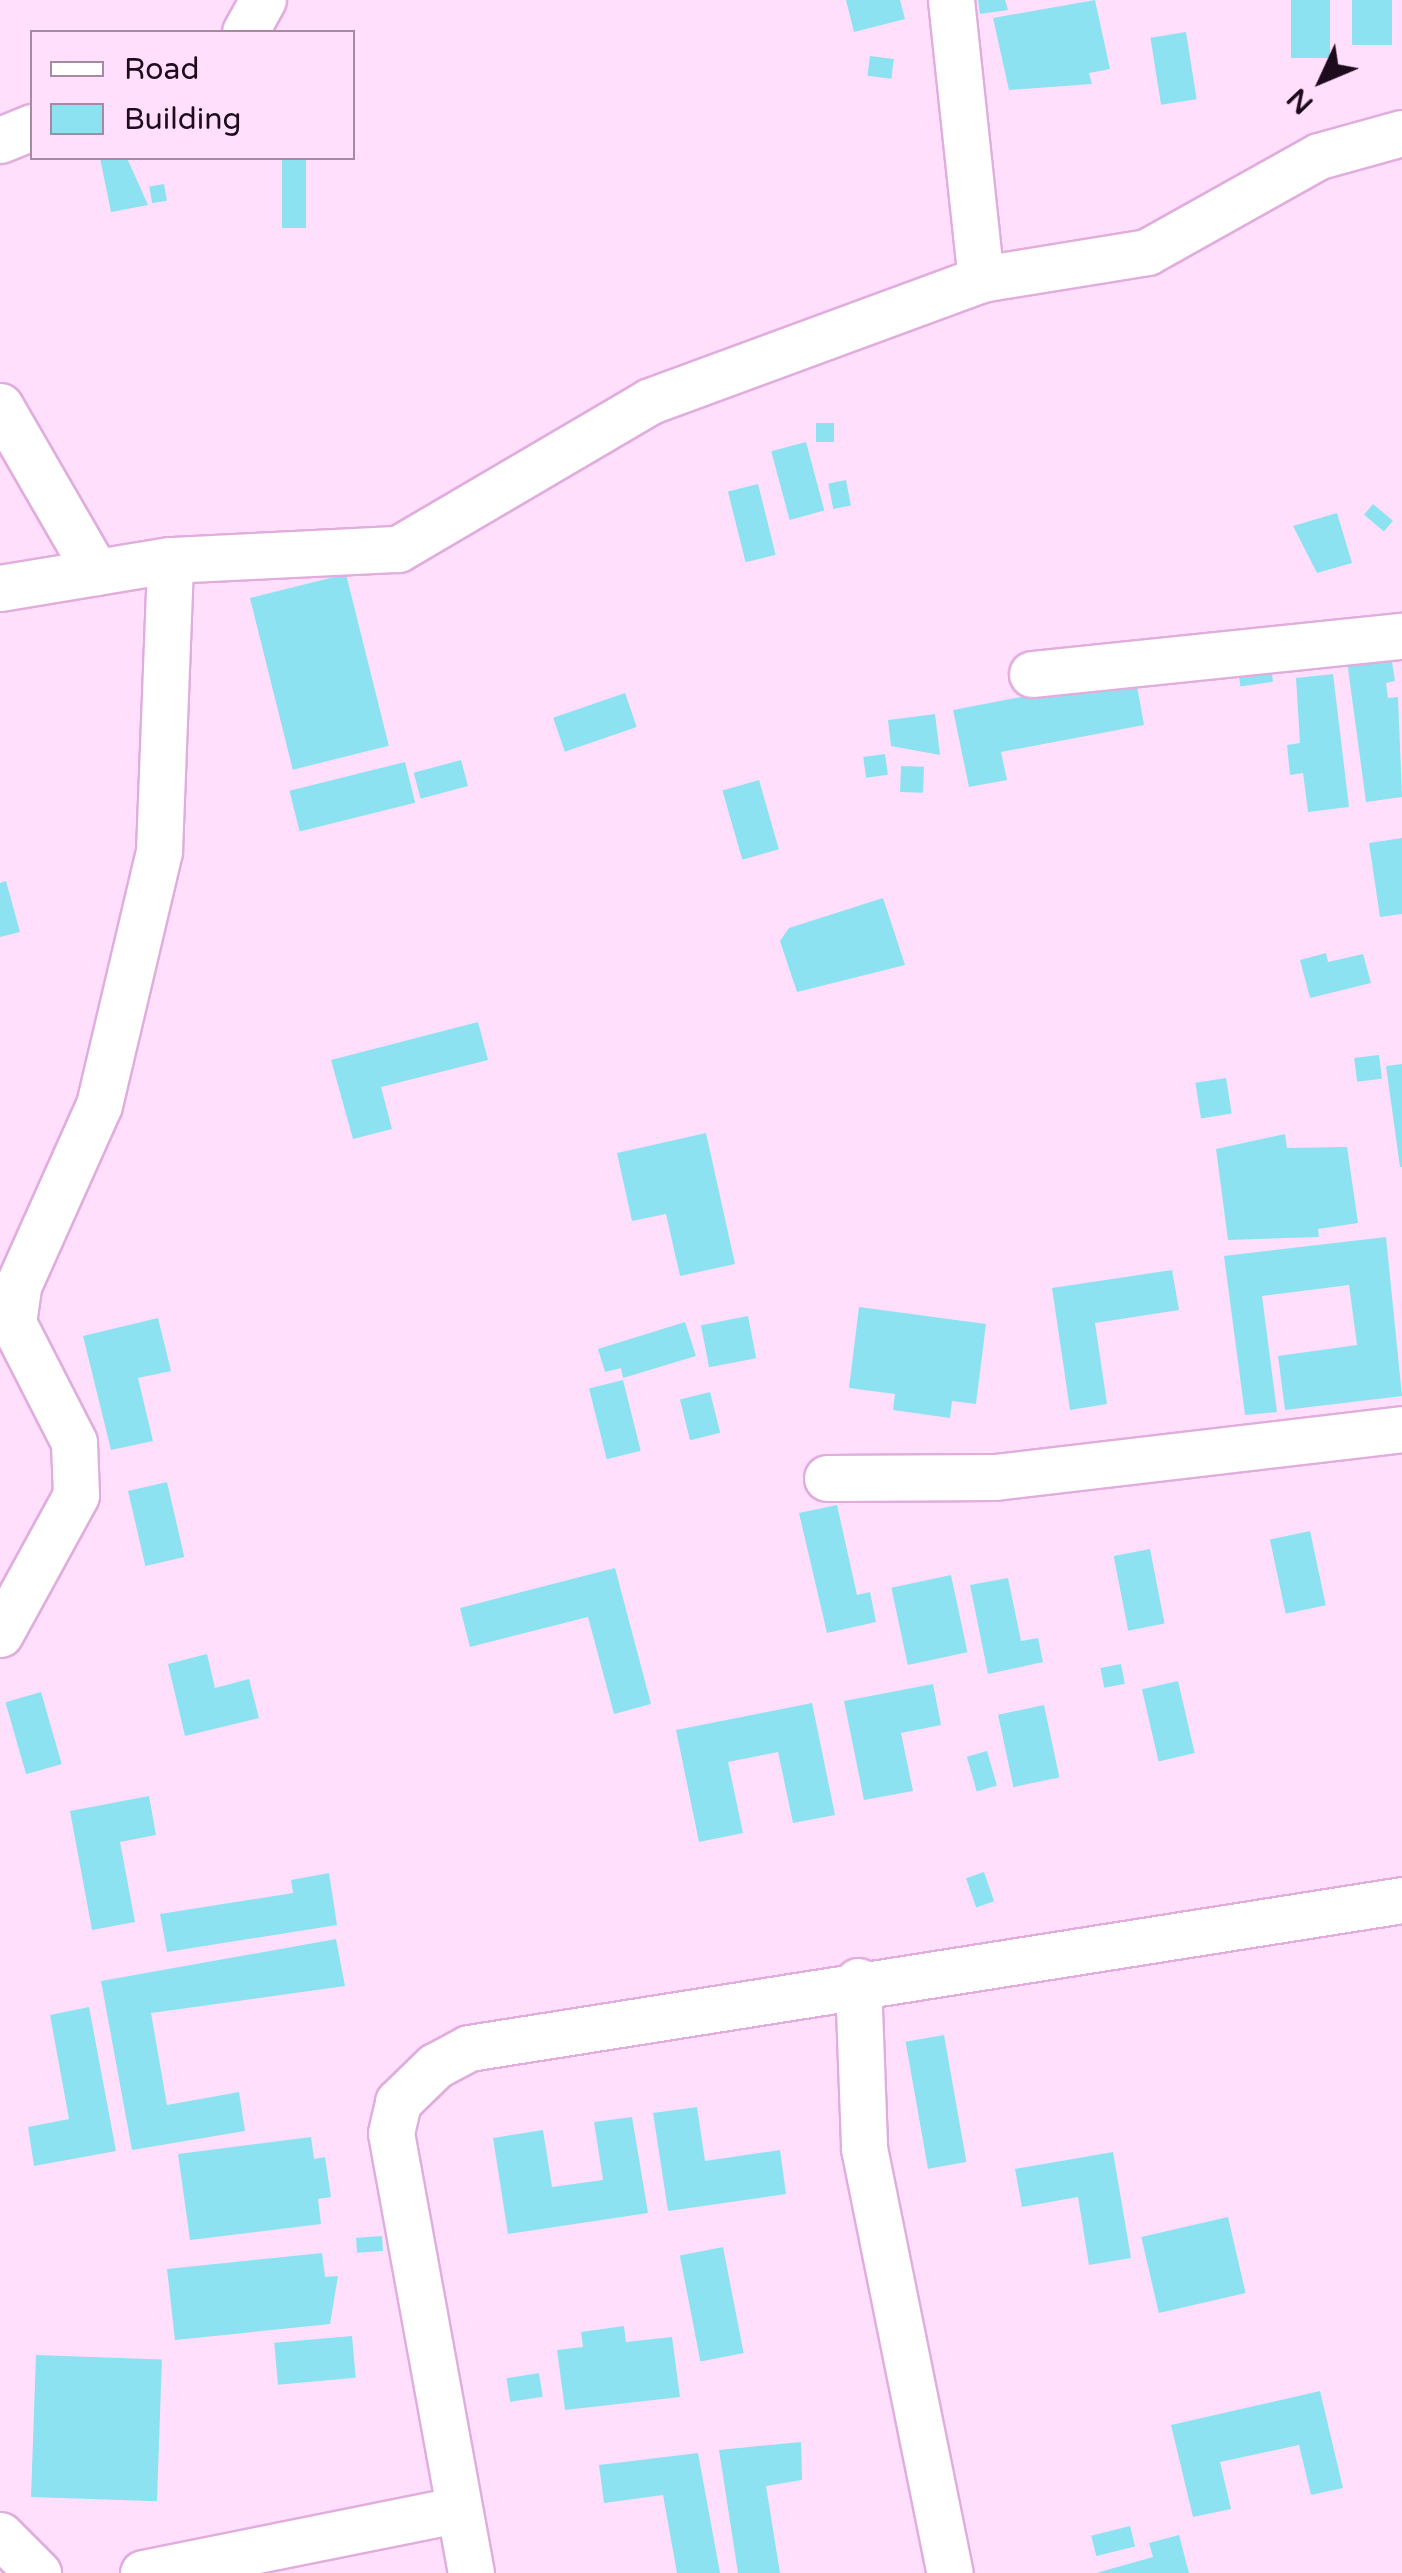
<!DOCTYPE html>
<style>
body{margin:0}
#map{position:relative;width:1402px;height:2573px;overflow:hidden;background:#ffdffc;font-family:"Varela Round",sans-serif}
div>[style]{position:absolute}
.building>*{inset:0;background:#8ce2f0;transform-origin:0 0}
.roads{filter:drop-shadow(2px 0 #e0addc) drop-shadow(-2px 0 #e0addc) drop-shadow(0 2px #e0addc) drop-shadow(0 -2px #e0addc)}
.street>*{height:45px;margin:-22.5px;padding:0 22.5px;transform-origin:22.5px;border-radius:22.5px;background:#fff}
span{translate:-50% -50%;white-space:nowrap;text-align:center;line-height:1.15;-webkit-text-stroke:10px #ffdffc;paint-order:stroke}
.legend{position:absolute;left:30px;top:30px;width:325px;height:130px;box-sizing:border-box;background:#ffdffc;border:2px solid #a58aa3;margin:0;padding:12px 18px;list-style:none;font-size:30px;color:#1e0b1d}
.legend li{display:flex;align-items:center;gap:20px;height:50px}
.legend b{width:50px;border:2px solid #a58aa3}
.north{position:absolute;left:1272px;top:30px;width:100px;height:100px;-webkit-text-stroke:8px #ffdffc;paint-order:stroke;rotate:226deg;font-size:28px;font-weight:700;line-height:40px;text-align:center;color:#1e0b1d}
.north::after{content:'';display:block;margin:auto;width:35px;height:45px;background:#1e0b1d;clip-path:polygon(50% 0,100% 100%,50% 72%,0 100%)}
</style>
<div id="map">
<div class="building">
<div style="clip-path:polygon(846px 0,900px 0,905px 19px,854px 32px)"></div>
<div style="clip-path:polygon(978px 0,1005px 0,1008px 10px,980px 14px)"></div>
<div style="clip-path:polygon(1095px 0,1110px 69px,1089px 73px,1092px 84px,1009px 90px,993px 18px)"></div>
<div style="left:1291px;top:0;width:39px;height:58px"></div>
<div style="left:1352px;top:0;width:40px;height:45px"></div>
<div style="left:1186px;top:32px;width:68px;height:36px;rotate:81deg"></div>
<div style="left:870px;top:56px;width:24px;height:20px;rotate:7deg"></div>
<div style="clip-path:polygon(100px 158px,127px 158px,148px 205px,111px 212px)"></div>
<div style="left:282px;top:158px;width:24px;height:70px"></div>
<div style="left:164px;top:184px;width:17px;height:15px;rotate:80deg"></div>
<div style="left:816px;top:423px;width:18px;height:19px"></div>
<div style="left:806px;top:442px;width:71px;height:36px;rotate:75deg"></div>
<div style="left:846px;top:480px;width:26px;height:18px;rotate:79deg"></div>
<div style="left:758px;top:484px;width:73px;height:31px;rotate:76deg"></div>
<div style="left:1373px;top:504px;width:26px;height:14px;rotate:40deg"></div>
<div style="clip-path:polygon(1337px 513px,1352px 563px,1317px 573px,1293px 526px)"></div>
<div style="left:346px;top:574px;width:177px;height:99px;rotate:76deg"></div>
<div style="clip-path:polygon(1391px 655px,1395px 681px,1386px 683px,1388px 698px,1398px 697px,1402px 797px,1366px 802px,1347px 661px)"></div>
<div style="left:1270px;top:660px;width:22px;height:33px;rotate:82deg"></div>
<div style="clip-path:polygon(1333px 674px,1349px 807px,1308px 812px,1303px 773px,1290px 775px,1287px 745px,1300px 743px,1296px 678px)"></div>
<div style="clip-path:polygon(1135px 675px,1144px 725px,1001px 752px,1007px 780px,969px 787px,953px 710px)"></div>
<div style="left:625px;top:693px;width:36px;height:76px;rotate:71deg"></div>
<div style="clip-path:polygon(935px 714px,940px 755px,891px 746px,888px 720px)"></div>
<div style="left:885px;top:754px;width:21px;height:22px;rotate:82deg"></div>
<div style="left:461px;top:760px;width:27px;height:49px;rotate:75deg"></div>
<div style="left:405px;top:762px;width:42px;height:119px;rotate:76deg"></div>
<div style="left:901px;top:766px;width:23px;height:26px;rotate:2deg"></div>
<div style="left:759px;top:780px;width:72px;height:38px;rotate:74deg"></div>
<div style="clip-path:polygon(1402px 838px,1402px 914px,1380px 917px,1369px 843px)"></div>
<div style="clip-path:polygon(6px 881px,20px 932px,0 937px,0 883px)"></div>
<div style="clip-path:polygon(883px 898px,905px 965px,797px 992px,780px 941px,789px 928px)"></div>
<div style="clip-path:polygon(1326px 953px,1328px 962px,1363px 954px,1371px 983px,1310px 998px,1300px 960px)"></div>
<div style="clip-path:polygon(478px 1022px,488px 1060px,381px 1087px,392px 1129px,353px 1139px,331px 1060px)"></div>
<div style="left:1379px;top:1055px;width:24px;height:25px;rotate:83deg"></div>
<div style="clip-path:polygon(1402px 1064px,1402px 1167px,1400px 1167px,1386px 1066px)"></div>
<div style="left:1226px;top:1078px;width:36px;height:31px;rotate:81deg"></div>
<div style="clip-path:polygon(706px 1133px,735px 1264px,680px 1276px,666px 1214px,632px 1221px,617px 1153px)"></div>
<div style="clip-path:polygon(1285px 1134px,1287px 1148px,1347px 1147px,1358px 1223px,1318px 1229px,1319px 1237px,1228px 1240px,1216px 1149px)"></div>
<div style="clip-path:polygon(1386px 1237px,1402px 1396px,1285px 1410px,1278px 1356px,1357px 1345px,1349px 1285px,1262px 1296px,1277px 1412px,1245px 1415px,1224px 1256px)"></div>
<div style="clip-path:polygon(1172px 1270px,1179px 1310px,1095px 1323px,1107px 1404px,1070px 1410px,1052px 1288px)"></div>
<div style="clip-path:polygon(859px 1307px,986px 1324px,976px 1404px,952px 1401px,950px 1418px,893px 1410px,895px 1394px,849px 1388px)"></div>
<div style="left:748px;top:1316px;width:43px;height:48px;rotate:79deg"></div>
<div style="clip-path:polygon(158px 1318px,171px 1371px,138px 1378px,153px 1441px,111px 1450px,83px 1336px)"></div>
<div style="clip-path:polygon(685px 1322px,696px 1356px,623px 1378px,621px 1368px,605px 1372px,598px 1349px)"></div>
<div style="left:623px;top:1380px;width:73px;height:35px;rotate:76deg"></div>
<div style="left:710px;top:1392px;width:42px;height:31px;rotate:76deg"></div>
<div style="left:167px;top:1482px;width:77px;height:40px;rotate:77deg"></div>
<div style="clip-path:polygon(837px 1505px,857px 1595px,870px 1592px,876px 1622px,827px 1633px,799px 1513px)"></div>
<div style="left:1310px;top:1531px;width:76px;height:41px;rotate:78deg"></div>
<div style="left:1150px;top:1549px;width:76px;height:37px;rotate:79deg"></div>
<div style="clip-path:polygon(615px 1568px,651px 1704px,614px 1714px,588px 1617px,470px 1647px,460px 1608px)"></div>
<div style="left:951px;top:1575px;width:79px;height:61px;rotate:78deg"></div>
<div style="clip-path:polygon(1008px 1578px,1021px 1641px,1038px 1638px,1043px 1662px,988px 1674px,970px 1585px)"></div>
<div style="clip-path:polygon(207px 1654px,215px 1688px,249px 1679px,259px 1718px,185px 1736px,168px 1664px)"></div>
<div style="left:1121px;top:1664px;width:20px;height:21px;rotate:79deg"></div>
<div style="left:1178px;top:1681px;width:74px;height:37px;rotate:77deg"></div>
<div style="clip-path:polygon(933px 1684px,941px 1725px,901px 1733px,913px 1791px,864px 1800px,844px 1701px)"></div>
<div style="left:41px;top:1692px;width:75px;height:37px;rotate:74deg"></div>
<div style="clip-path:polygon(812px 1703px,835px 1815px,793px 1823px,778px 1752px,728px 1762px,743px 1833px,699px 1842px,676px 1730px)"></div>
<div style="left:1044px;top:1705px;width:74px;height:47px;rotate:78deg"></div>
<div style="left:987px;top:1751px;width:36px;height:21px;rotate:74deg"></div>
<div style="clip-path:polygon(149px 1796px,156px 1835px,120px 1842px,135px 1922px,92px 1930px,70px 1811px)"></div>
<div style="left:984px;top:1872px;width:31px;height:19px;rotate:71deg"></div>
<div style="clip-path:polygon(329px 1873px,337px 1925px,167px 1952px,160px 1914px,293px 1893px,291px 1880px)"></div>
<div style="clip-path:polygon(336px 1939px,345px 1986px,151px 2013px,167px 2105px,239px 2092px,245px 2131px,132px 2150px,101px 1981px)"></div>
<div style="clip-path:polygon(89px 2007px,116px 2151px,34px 2166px,28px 2127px,69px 2119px,50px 2015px)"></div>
<div style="left:944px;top:2035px;width:129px;height:39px;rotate:80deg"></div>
<div style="clip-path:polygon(697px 2107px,705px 2161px,780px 2150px,786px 2194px,668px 2211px,653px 2113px)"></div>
<div style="clip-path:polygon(632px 2117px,648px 2213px,508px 2234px,493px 2138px,543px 2130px,552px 2187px,603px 2180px,594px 2122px)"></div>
<div style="clip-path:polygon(311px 2137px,314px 2159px,325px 2157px,331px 2197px,318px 2199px,321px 2224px,190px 2240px,178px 2154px)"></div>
<div style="clip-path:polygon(1113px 2152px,1131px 2258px,1089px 2265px,1078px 2197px,1022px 2207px,1015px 2169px)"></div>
<div style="left:1228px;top:2217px;width:78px;height:89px;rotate:77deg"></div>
<div style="left:382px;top:2236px;width:15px;height:26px;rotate:86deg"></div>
<div style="left:723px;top:2247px;width:108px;height:44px;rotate:79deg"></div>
<div style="clip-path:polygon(322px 2253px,325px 2277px,338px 2276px,330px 2324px,175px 2340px,167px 2269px)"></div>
<div style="clip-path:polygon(624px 2326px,626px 2342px,672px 2337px,680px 2397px,565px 2410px,557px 2350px,583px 2347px,581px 2332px)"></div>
<div style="left:352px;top:2336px;width:42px;height:78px;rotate:85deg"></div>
<div style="left:36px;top:2355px;width:126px;height:142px;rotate:2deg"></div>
<div style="left:539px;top:2373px;width:24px;height:33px;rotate:81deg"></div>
<div style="clip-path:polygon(1320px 2391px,1343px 2488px,1311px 2495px,1299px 2445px,1220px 2462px,1231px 2509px,1193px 2517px,1171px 2425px)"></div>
<div style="clip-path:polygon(801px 2442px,802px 2480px,766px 2486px,780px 2573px,738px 2573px,719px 2450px)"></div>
<div style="clip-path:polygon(698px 2453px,720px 2573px,677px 2573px,663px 2495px,604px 2503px,599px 2465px)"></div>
<div style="left:1130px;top:2526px;width:21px;height:40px;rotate:76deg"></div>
<div style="clip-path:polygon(1179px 2535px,1189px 2573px,1096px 2573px,1153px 2557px,1149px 2543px)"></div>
</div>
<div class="roads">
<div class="street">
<div style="left:951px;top:0;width:281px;rotate:83.9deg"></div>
<div style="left:245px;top:32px;width:37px;rotate:-61deg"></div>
<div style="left:0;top:140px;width:35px;rotate:-22deg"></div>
<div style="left:0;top:406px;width:192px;rotate:60deg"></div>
<div style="left:0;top:588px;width:172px;rotate:-9.4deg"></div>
<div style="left:170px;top:560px;width:228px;rotate:-2.8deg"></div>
<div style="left:398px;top:549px;width:292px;rotate:-30.4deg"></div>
<div style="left:650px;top:401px;width:353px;rotate:-20.2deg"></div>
<div style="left:981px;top:279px;width:168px;rotate:-9.2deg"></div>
<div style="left:1147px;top:252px;width:197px;rotate:-29.2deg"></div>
<div style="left:1319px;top:156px;width:86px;rotate:-15.5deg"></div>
<div style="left:1032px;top:674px;width:372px;rotate:-5.9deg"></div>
<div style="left:827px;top:1478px;width:168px;rotate:-0.3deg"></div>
<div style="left:995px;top:1477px;width:410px;rotate:-6.7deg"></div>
<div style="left:0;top:1634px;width:158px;rotate:-61.3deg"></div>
<div style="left:76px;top:1495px;width:53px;rotate:-92.2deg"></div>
<div style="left:74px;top:1442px;width:134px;rotate:-117.1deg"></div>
<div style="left:13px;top:1323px;width:37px;rotate:-82deg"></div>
<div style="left:18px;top:1286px;width:198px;rotate:-65.9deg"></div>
<div style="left:99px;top:1105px;width:261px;rotate:-76.7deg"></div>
<div style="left:159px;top:851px;width:291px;rotate:-87.8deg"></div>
<div style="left:858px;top:1981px;width:167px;rotate:87.9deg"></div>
<div style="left:864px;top:2148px;width:434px;rotate:78.6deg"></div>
<div style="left:0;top:2535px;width:54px;rotate:45deg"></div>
<div style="left:143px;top:2573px;width:322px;rotate:-11.4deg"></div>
<div style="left:471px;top:2573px;width:447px;rotate:-100.3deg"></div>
<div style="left:391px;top:2133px;width:32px;rotate:-77deg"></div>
<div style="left:398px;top:2102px;width:52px;rotate:-44.2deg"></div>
<div style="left:435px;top:2066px;width:38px;rotate:-28deg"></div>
<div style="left:469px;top:2048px;width:945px;rotate:-9.01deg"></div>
</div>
</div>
<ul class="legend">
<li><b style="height:12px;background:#fff"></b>Road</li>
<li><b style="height:28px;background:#8ce2f0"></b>Building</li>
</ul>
<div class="north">N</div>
</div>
